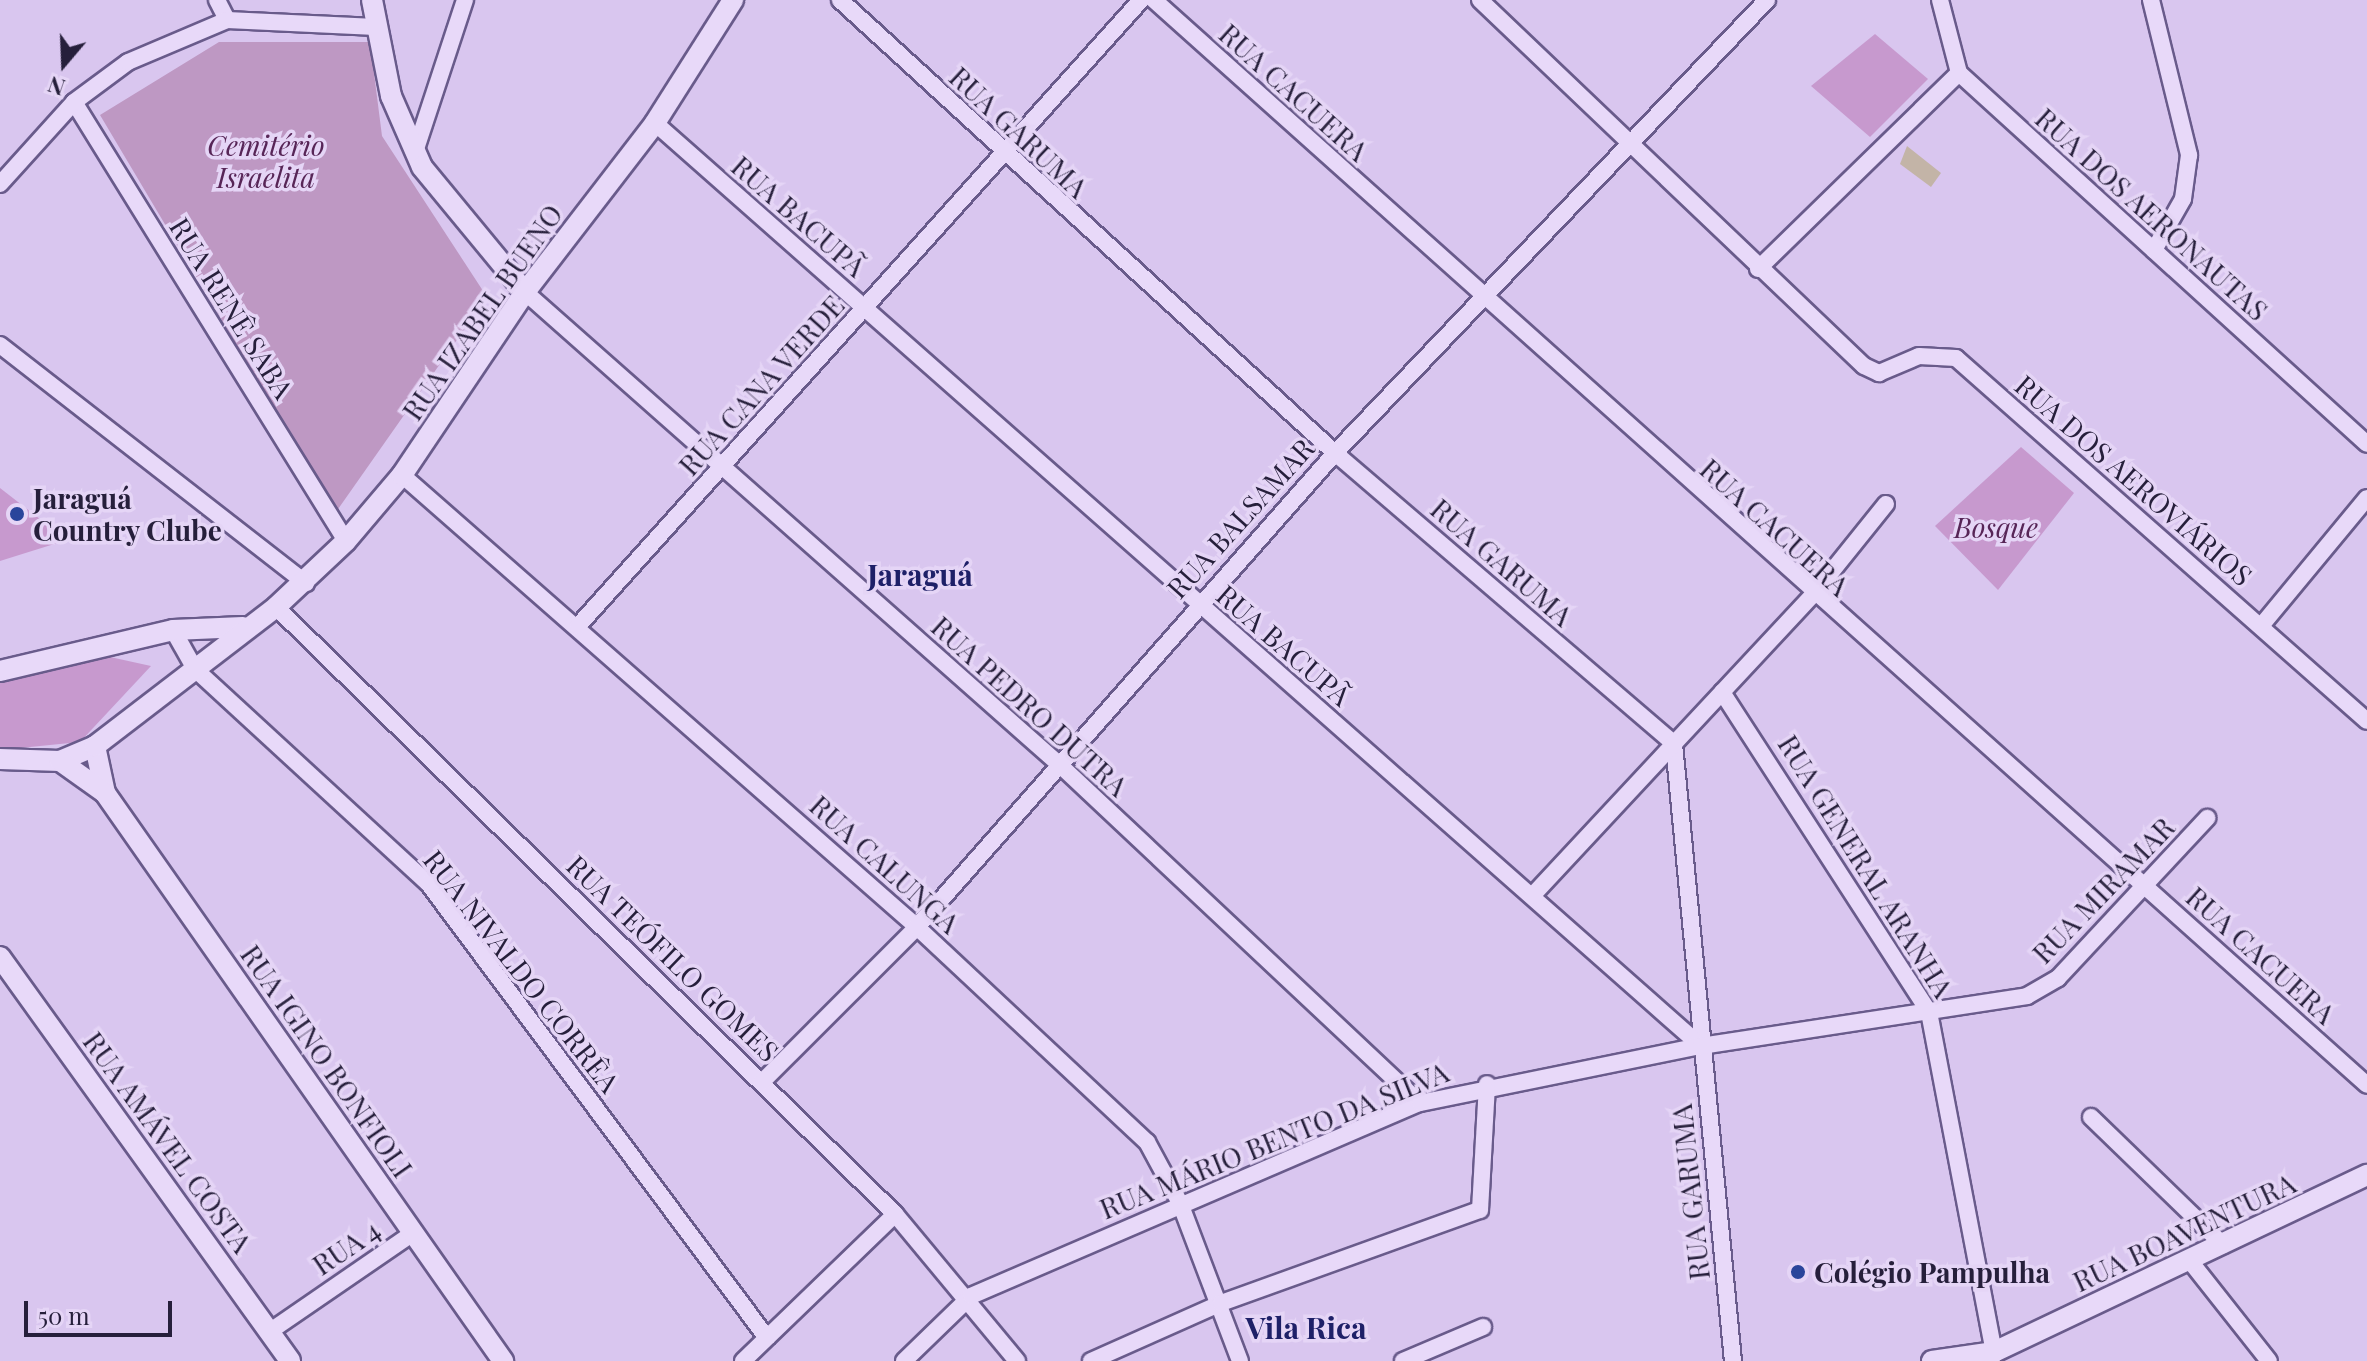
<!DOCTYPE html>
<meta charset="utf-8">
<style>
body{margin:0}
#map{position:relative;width:2367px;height:1361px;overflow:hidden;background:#d9c6ef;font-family:"Playfair Display",serif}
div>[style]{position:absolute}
.green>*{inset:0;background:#c799ce}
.cemetery>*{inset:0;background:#be98c3}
.water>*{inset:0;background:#c3b4a7}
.roads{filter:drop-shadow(2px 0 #695b8b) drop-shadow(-2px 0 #695b8b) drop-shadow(0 2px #695b8b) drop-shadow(0 -2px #695b8b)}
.minor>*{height:16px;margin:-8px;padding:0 8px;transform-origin:8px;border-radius:8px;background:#e8d9f9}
.tertiary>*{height:20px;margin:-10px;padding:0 10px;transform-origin:10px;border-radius:10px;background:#e8d9f9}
.dots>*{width:22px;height:22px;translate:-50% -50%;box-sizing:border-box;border:4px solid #e5d5f6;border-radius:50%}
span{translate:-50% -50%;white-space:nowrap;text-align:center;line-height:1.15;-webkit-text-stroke:7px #e5d5f6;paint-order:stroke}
.street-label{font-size:28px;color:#261f3b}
.park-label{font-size:28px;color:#572557;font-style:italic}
.poi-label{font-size:28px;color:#261f3b;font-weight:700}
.left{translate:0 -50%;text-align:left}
.neighbourhood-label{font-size:30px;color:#1e2068;font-weight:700}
.north{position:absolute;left:24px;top:24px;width:80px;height:80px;-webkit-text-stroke:6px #e5d5f6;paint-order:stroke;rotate:199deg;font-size:22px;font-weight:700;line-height:32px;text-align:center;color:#261f3b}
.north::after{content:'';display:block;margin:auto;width:28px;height:36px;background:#261f3b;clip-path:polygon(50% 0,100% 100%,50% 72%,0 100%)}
.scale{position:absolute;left:24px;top:1301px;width:148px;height:36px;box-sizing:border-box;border:4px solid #261f3b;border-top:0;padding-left:10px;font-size:24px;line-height:28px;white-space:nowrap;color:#261f3b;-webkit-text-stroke:6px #e5d5f6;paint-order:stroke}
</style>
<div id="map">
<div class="green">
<div style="clip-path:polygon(1875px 34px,1928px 79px,1870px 137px,1811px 86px)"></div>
<div style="clip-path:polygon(2021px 447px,2074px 493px,1998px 590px,1935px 526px)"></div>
<div style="clip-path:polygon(0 488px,67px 540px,0 561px)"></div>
<div style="clip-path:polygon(101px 655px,151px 666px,80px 742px,0 750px,0 679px)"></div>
</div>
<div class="cemetery">
<div style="clip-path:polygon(219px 42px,370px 42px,382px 136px,487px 297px,336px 512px,100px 115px)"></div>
</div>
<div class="water">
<div style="clip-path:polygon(1907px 146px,1941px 173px,1931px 187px,1900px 164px)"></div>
</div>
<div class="roads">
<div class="minor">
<div style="left:217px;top:0;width:22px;rotate:63deg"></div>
<div style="left:840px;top:0;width:671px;rotate:42.46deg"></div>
<div style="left:1335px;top:453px;width:447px;rotate:40.6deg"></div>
<div style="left:1674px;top:744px;width:620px;rotate:84.54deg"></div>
<div style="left:1154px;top:0;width:1627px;rotate:41.81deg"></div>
<div style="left:1480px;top:0;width:530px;rotate:43.63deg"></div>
<div style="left:1864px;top:366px;width:17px;rotate:25deg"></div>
<div style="left:1879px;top:373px;width:43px;rotate:-23deg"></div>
<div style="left:1919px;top:356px;width:37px;rotate:3deg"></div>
<div style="left:1956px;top:358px;width:548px;rotate:41.45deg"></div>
<div style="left:1940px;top:0;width:75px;rotate:75.4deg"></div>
<div style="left:1959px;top:73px;width:551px;rotate:42.28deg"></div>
<div style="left:2151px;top:0;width:160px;rotate:76.2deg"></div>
<div style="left:2189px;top:155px;width:44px;rotate:97.8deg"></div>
<div style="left:2183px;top:199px;width:59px;rotate:119.6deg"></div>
<div style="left:74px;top:102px;width:516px;rotate:58.22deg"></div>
<div style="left:655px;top:123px;width:1395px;rotate:41.43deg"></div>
<div style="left:415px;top:152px;width:160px;rotate:-71.8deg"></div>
<div style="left:0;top:184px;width:110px;rotate:-47.9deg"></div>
<div style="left:74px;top:102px;width:67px;rotate:-36.5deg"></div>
<div style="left:128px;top:62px;width:108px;rotate:-23deg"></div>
<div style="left:227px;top:20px;width:149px;rotate:2.7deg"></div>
<div style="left:1758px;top:269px;width:281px;rotate:-44.3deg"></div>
<div style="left:525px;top:292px;width:716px;rotate:41.49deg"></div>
<div style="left:1061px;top:766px;width:492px;rotate:43.2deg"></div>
<div style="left:0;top:345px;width:388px;rotate:37.9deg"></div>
<div style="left:402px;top:475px;width:685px;rotate:41.27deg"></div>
<div style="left:917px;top:927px;width:315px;rotate:43.1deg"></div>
<div style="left:1147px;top:1142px;width:69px;rotate:61.6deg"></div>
<div style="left:1180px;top:1203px;width:169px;rotate:69.2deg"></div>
<div style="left:276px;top:607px;width:867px;rotate:44.44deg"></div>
<div style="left:895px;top:1214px;width:191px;rotate:50.3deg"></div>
<div style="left:578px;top:626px;width:842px;rotate:-48.03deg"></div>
<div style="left:2261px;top:626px;width:166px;rotate:-50.4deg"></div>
<div style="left:173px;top:630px;width:45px;rotate:60.6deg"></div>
<div style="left:195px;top:669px;width:316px;rotate:42.6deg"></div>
<div style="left:428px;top:883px;width:567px;rotate:53.31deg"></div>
<div style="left:1722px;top:692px;width:381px;rotate:57.1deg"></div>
<div style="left:1929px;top:1012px;width:346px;rotate:79.2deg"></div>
<div style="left:1532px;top:896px;width:410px;rotate:-47deg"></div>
<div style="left:1812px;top:596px;width:118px;rotate:-51.2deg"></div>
<div style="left:762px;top:1082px;width:219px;rotate:-45deg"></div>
<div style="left:917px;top:927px;width:632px;rotate:-48.59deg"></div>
<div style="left:1335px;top:453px;width:626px;rotate:-46.36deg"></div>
<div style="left:2091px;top:1117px;width:184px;rotate:44.1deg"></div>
<div style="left:2190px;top:1261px;width:127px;rotate:51.7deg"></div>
<div style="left:269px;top:1332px;width:175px;rotate:-34.5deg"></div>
<div style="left:743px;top:1361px;width:211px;rotate:-44deg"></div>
<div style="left:904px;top:1361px;width:93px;rotate:-44.1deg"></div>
<div style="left:971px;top:1296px;width:489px;rotate:-23.3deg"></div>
<div style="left:1420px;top:1103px;width:287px;rotate:-11.5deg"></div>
<div style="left:1701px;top:1046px;width:330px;rotate:-8.7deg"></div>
<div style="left:2027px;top:996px;width:36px;rotate:-30deg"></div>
<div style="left:2058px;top:978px;width:219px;rotate:-47deg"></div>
<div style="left:1091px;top:1361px;width:142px;rotate:-24deg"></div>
<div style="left:1221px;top:1303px;width:275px;rotate:-19.8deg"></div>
<div style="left:1480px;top:1210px;width:126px;rotate:-86.8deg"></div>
<div style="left:1403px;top:1361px;width:87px;rotate:-23deg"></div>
</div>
<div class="tertiary">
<div style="left:372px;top:0;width:98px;rotate:78.8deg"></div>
<div style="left:391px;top:96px;width:77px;rotate:66.4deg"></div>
<div style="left:422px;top:167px;width:162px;rotate:50.5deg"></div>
<div style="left:0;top:671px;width:178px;rotate:-13.3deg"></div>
<div style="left:173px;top:630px;width:70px;rotate:-2.5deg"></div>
<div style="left:95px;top:746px;width:48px;rotate:78deg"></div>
<div style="left:0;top:759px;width:60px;rotate:1.9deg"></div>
<div style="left:60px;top:761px;width:38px;rotate:-23deg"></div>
<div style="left:95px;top:746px;width:228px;rotate:-37.5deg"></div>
<div style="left:276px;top:607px;width:96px;rotate:-43.3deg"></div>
<div style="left:346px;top:541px;width:87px;rotate:-49.7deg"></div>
<div style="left:402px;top:475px;width:220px;rotate:-56.1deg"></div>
<div style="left:525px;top:292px;width:213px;rotate:-52.4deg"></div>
<div style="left:655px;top:123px;width:146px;rotate:-57.6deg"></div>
<div style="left:60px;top:761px;width:55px;rotate:35.4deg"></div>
<div style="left:105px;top:793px;width:694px;rotate:54.98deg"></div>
<div style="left:0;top:957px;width:497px;rotate:54.3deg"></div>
<div style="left:1932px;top:1361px;width:63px;rotate:-8.3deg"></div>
<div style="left:1994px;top:1352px;width:413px;rotate:-25.4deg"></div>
</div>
</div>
<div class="dots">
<div style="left:17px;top:514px;background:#2a459b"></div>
<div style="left:1798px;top:1272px;background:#2a459b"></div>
</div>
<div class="street-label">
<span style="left:1294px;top:92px;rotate:42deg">RUA CACUERA</span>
<span style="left:1019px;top:132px;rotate:43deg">RUA GARUMA</span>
<span style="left:2152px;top:214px;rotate:42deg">RUA DOS AERONAUTAS</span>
<span style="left:799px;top:216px;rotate:41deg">RUA BACUPÃ</span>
<span style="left:232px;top:308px;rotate:58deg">RUA RENÊ SABA</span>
<span style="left:482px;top:312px;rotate:-55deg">RUA IZABEL BUENO</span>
<span style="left:761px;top:385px;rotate:-48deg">RUA CANA VERDE</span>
<span style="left:2134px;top:480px;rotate:41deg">RUA DOS AEROVIÁRIOS</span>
<span style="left:1240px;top:518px;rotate:-48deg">RUA BALSAMAR</span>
<span style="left:1775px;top:527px;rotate:42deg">RUA CACUERA</span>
<span style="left:1502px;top:562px;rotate:41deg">RUA GARUMA</span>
<span style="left:1284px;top:645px;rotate:41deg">RUA BACUPÃ</span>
<span style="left:1030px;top:706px;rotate:42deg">RUA PEDRO DUTRA</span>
<span style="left:885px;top:864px;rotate:42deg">RUA CALUNGA</span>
<span style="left:1866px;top:866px;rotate:58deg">RUA GENERAL ARANHA</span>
<span style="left:2103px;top:890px;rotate:-46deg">RUA MIRAMAR</span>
<span style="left:2261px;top:955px;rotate:42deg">RUA CACUERA</span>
<span style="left:673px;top:958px;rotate:44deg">RUA TEÓFILO GOMES</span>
<span style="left:522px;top:971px;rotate:52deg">RUA NIVALDO CORRÊA</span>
<span style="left:327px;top:1061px;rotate:55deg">RUA IGINO BONFIOLI</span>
<span style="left:1274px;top:1140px;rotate:-22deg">RUA MÁRIO BENTO DA SILVA</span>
<span style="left:168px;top:1142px;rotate:54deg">RUA AMÁVEL COSTA</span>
<span style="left:1690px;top:1192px;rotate:-96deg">RUA GARUMA</span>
<span style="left:2184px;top:1232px;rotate:-25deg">RUA BOAVENTURA</span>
<span style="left:346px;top:1247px;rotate:-34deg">RUA 4</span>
</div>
<div class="park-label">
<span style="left:266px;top:161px">Cemitério<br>Israelita</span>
<span style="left:1996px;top:527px">Bosque</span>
</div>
<div class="poi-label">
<span class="left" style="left:33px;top:514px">Jaraguá<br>Country Clube</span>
<span class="left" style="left:1814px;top:1272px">Colégio Pampulha</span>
</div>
<div class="neighbourhood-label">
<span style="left:920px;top:574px">Jaraguá</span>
<span style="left:1306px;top:1327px">Vila Rica</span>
</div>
<div class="north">N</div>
<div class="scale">50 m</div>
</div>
